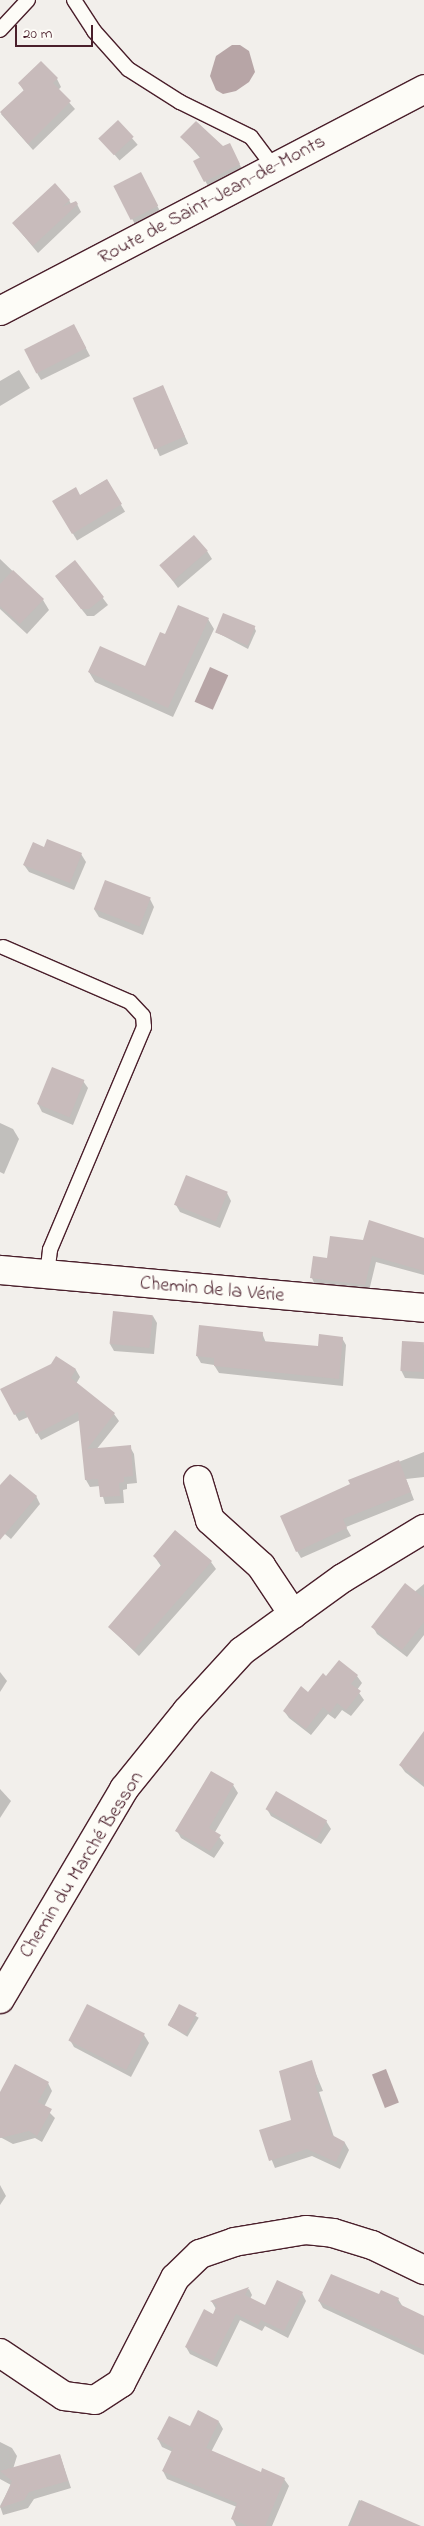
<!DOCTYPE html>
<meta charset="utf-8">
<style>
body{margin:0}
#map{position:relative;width:424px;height:2526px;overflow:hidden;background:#f2efeb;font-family:"Indie Flower",sans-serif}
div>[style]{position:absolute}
.water>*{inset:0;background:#b7a5a6;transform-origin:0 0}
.shadow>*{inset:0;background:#0003;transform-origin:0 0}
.building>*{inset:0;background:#c8bbbb;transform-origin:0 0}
.roads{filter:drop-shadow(1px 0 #4a1f2b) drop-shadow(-1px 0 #4a1f2b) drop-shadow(0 1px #4a1f2b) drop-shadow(0 -1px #4a1f2b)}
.lane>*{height:14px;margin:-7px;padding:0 7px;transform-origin:7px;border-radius:7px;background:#fdfcf7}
.street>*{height:28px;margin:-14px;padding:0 14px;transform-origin:14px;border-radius:14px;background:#fdfcf7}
.secondary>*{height:28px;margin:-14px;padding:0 14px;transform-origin:14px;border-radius:14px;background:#fdfcf7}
span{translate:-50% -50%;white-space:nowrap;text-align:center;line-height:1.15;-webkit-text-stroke:4px #fdfcf7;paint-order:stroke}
.street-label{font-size:20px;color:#4a1f2b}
.scale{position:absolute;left:15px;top:25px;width:78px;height:22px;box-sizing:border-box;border:2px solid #4a1f2b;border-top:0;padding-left:6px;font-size:15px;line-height:18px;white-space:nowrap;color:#4a1f2b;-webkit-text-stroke:4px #fdfcf7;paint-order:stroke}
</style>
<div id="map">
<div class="water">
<div style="clip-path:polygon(232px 45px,240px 45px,249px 51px,255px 72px,249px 82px,236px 91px,223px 94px,216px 90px,210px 76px,216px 56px)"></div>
<div style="left:210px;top:667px;width:20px;height:38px;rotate:24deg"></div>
<div style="left:386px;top:2069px;width:36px;height:15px;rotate:69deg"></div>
</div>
<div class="shadow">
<div style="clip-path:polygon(41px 63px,57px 79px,61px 87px,58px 90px,75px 109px,33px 150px,1px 114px,24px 91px,19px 83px)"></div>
<div style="left:118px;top:122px;width:30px;height:24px;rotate:49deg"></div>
<div style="clip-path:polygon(182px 137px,223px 147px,229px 144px,243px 171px,209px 188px,195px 161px,201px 159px)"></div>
<div style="clip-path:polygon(144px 181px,161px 213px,136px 226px,114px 186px)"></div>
<div style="clip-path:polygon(69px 200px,71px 204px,76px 202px,81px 212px,38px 253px,13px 223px)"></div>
<div style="clip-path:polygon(78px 333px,90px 356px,41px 380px,37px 373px)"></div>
<div style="clip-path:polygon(19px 370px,30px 388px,0 406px,0 381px)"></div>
<div style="left:163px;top:387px;width:62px;height:31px;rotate:66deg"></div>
<div style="left:106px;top:480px;width:37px;height:56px;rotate:59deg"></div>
<div style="clip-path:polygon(207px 551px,212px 559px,178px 588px,162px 566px)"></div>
<div style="clip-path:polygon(0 559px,43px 600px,49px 610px,27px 634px,0 609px)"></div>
<div style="clip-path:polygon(75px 561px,108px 605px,94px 616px,87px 616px,56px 577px)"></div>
<div style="clip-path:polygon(208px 619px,214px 629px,173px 717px,95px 682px,89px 672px,145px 668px,166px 635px)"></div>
<div style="clip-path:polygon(254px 627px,256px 631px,248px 649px,216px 632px)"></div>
<div style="clip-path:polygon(45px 849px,81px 854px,86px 862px,74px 890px,29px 872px,24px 865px)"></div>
<div style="clip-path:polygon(150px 899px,154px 907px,143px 935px,99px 917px,94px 909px)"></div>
<div style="clip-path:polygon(83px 1081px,88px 1088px,73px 1125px,42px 1112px,38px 1104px)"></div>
<div style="clip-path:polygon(0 1123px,13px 1129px,19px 1139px,4px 1174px,0 1172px)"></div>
<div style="clip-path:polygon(227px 1193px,231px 1201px,220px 1228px,180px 1212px,176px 1205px)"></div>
<div style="clip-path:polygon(424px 1239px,424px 1275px,376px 1262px,369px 1291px,315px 1285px,312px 1278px,315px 1258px,328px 1259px,363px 1241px)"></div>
<div style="clip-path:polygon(153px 1316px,157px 1323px,154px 1354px,114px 1351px,110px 1344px)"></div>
<div style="clip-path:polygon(262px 1333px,266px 1343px,319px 1347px,342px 1338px,346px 1345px,343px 1386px,219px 1373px,214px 1365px,201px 1363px,197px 1356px)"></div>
<div style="clip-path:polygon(424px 1344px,424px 1379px,405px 1378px,401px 1370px)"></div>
<div style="clip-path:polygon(56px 1358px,76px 1370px,80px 1377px,76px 1384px,114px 1414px,119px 1421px,96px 1450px,130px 1447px,134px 1454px,137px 1483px,127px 1484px,127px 1489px,123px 1490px,124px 1503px,105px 1504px,100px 1486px,90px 1487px,86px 1480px,80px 1420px,41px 1440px,28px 1417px,19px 1421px,15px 1414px)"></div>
<div style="clip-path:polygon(424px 1452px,424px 1477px,406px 1479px,414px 1500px,346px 1527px,351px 1536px,301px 1558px,297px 1551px,351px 1485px,350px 1481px)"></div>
<div style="clip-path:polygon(0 1487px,36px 1496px,40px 1504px,11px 1539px,0 1530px)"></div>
<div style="clip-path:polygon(175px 1531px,211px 1562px,216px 1569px,139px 1656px,110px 1628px,161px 1566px,154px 1556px)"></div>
<div style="clip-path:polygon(424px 1584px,424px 1635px,407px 1657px,377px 1634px,373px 1627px)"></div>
<div style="clip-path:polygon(0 1672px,7px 1681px,0 1692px)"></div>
<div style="clip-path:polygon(357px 1676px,362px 1683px,357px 1690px,364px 1700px,351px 1716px,342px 1710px,335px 1719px,328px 1714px,311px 1735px,289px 1718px,284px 1711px,327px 1678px)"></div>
<div style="clip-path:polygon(424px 1752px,424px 1787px,405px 1772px,400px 1765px)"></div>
<div style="clip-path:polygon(233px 1785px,238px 1793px,215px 1832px,224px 1843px,214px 1858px,181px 1838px,177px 1831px)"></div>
<div style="clip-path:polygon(0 1789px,11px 1801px,0 1818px)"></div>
<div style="clip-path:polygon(267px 1809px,326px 1821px,331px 1829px,321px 1844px,271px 1816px)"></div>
<div style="clip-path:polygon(88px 2006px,144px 2035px,149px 2043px,131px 2077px,74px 2047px,70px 2040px)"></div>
<div style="left:179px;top:2006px;width:23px;height:22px;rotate:31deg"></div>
<div style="clip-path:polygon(311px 2062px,323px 2091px,319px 2092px,334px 2137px,345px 2143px,349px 2150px,340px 2169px,312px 2156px,275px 2168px,260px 2131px,293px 2121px)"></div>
<div style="clip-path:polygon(48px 2083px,52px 2091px,44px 2107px,55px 2118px,42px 2142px,35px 2138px,13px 2144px,0 2137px,0 2112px)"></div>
<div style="clip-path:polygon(0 2185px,6px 2196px,0 2205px)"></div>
<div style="clip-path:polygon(249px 2289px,252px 2295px,250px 2299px,266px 2307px,302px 2293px,306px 2301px,288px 2338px,265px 2326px,262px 2331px,240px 2320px,217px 2367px,190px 2354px,186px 2347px,214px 2315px,216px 2309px,212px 2302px)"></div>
<div style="clip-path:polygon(380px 2295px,398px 2299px,403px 2307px,424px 2318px,424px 2355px,323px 2308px,319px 2301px)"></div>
<div style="clip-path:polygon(219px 2422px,223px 2429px,211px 2452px,262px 2474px,284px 2479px,289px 2486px,272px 2526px,236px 2526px,232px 2518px,237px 2507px,167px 2479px,163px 2471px,173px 2452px,162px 2447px,158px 2439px)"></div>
<div style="clip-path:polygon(0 2442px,12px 2448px,17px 2456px,13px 2469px,60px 2455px,71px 2488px,34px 2499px,28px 2508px,3px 2515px,0 2506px,11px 2485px,0 2479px)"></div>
<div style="clip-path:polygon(359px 2500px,388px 2513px,390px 2526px,348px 2526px)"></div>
</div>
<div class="building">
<div style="clip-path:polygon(41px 61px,58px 78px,53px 83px,71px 101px,28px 144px,0 112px,24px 90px,18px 83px)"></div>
<div style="left:118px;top:120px;width:23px;height:27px;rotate:47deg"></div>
<div style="clip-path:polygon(196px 121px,223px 146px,230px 143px,240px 164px,204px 182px,193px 161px,201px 157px,180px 137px)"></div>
<div style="left:141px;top:172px;width:38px;height:31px;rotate:63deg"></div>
<div style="clip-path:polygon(55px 183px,70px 200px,62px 207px,76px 201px,78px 204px,33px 246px,12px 223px)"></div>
<div style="left:74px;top:324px;width:27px;height:56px;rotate:63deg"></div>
<div style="left:163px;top:385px;width:56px;height:33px;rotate:67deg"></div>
<div style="clip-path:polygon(107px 479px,122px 504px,72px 534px,52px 501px,76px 487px,80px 495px)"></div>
<div style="left:194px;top:535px;width:21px;height:46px;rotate:49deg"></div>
<div style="clip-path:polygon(75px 560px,104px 597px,89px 609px,81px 609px,55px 576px)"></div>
<div style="clip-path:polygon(13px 570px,44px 599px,20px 624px,0 606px,0 584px)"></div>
<div style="clip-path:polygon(178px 605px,209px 618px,168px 708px,88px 672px,100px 646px,145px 666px,160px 632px,165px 634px)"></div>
<div style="left:223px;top:613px;width:35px;height:21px;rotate:22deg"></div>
<div style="clip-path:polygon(47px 839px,82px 853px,70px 883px,23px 865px,33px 842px,44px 847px)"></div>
<div style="left:105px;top:880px;width:49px;height:31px;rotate:21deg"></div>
<div style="left:52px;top:1067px;width:35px;height:40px;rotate:22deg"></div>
<div style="left:186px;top:1175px;width:45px;height:32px;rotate:22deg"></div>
<div style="clip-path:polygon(369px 1220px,424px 1238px,424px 1271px,372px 1256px,365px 1285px,310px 1278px,313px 1256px,327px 1258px,330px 1236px,363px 1240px)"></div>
<div style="left:113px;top:1311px;width:40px;height:33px;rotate:6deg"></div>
<div style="clip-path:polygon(199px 1325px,263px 1332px,262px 1341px,318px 1346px,319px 1334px,343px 1337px,339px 1379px,214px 1366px,214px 1358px,196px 1356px)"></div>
<div style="left:402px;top:1341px;width:22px;height:30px;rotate:3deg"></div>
<div style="clip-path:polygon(56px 1356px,76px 1369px,71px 1378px,115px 1413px,87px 1449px,131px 1445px,133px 1476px,124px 1477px,124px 1482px,119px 1483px,120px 1496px,100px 1497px,98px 1479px,85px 1480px,78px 1412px,36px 1434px,24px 1410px,14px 1415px,0 1389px,51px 1364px)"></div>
<div style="clip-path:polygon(399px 1460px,411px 1492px,343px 1519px,347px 1528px,296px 1552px,280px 1516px,350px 1484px,348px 1480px)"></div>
<div style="clip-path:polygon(10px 1474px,37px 1496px,0 1540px,0 1485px)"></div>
<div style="clip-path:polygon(175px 1530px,212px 1561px,134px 1650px,108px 1627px,162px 1564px,153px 1556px)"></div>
<div style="clip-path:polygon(405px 1583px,424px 1598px,424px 1622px,402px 1650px,371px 1627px)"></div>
<div style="clip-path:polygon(339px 1660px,358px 1675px,351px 1684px,361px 1691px,346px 1710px,337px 1703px,330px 1713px,323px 1707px,306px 1729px,283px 1711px,301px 1686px,308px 1692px,323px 1673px,326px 1676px)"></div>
<div style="clip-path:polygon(424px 1731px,424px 1783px,399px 1765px)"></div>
<div style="clip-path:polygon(211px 1771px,234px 1784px,209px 1828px,221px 1835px,210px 1851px,175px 1831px)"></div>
<div style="left:276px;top:1791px;width:59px;height:21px;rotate:30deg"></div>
<div style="left:87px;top:2004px;width:65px;height:41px;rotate:27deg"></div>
<div style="left:179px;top:2004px;width:20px;height:24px;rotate:27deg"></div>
<div style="clip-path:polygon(312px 2060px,319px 2084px,315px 2085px,332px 2135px,345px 2142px,336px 2162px,307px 2149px,269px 2161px,259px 2130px,291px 2120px,279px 2071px)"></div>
<div style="clip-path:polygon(15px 2064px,49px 2082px,38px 2102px,52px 2109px,37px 2136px,29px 2131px,0 2138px,0 2092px)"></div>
<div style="clip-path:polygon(331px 2274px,379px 2294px,381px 2290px,399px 2298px,397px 2303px,424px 2316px,424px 2350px,318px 2301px)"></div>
<div style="clip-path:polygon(277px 2280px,303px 2292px,284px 2331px,261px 2320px,258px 2325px,236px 2314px,213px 2361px,185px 2347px,204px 2309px,213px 2314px,217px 2305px,210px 2301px,249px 2287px,245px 2295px,265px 2305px)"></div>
<div style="clip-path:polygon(198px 2410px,219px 2421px,206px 2448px,261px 2472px,262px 2468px,285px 2478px,265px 2526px,248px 2526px,231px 2519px,237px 2503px,162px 2471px,173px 2448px,157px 2439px,169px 2416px,190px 2426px)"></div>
<div style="clip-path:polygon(60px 2454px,68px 2481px,29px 2492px,24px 2500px,0 2508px,12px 2481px,0 2471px)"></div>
<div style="clip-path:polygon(361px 2500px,421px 2526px,350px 2526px)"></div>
</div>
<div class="roads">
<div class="lane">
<div style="left:74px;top:0;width:37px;rotate:57deg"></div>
<div style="left:94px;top:31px;width:51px;rotate:48.2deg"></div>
<div style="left:128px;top:69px;width:62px;rotate:32.4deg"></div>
<div style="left:180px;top:102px;width:79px;rotate:26.2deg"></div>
<div style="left:251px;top:137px;width:39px;rotate:53deg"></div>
<div style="left:0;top:30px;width:41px;rotate:-47deg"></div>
<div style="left:3px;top:947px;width:138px;rotate:23.4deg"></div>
<div style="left:130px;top:1002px;width:19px;rotate:47deg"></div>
<div style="left:143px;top:1016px;width:11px;rotate:85deg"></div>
<div style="left:144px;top:1027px;width:242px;rotate:112.9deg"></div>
<div style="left:50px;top:1250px;width:26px;rotate:97deg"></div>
</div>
<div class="street">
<div style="left:0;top:1270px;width:426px;rotate:5.1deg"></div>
<div style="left:198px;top:1480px;width:42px;rotate:73.3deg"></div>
<div style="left:210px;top:1520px;width:69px;rotate:42deg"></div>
<div style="left:261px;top:1566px;width:58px;rotate:56.3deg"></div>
<div style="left:0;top:1999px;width:244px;rotate:-59.4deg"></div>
<div style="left:124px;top:1789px;width:100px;rotate:-51.1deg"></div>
<div style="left:187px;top:1711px;width:81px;rotate:-47.5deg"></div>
<div style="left:242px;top:1651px;width:125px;rotate:-35.9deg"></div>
<div style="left:343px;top:1578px;width:95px;rotate:-31.2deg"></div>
<div style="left:0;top:2353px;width:77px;rotate:33.9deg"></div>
<div style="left:64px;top:2396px;width:31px;rotate:7deg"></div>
<div style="left:95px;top:2400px;width:31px;rotate:-33deg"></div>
<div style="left:121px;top:2383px;width:118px;rotate:-62.8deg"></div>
<div style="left:175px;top:2278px;width:35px;rotate:-44deg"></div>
<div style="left:200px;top:2254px;width:36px;rotate:-19deg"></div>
<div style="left:234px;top:2242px;width:73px;rotate:-9.5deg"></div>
<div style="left:306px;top:2230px;width:27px;rotate:6deg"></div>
<div style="left:333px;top:2233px;width:41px;rotate:17.1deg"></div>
<div style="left:372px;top:2245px;width:58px;rotate:25.7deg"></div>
</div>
<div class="secondary">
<div style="left:0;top:311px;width:479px;rotate:-27.6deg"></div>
</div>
</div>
<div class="street-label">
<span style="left:212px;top:200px;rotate:-28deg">Route de Saint-Jean-de-Monts</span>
<span style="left:212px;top:1290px;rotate:5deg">Chemin de la Vérie</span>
<span style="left:82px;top:1865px;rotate:-58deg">Chemin du Marché Besson</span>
</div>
<div class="scale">20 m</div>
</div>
